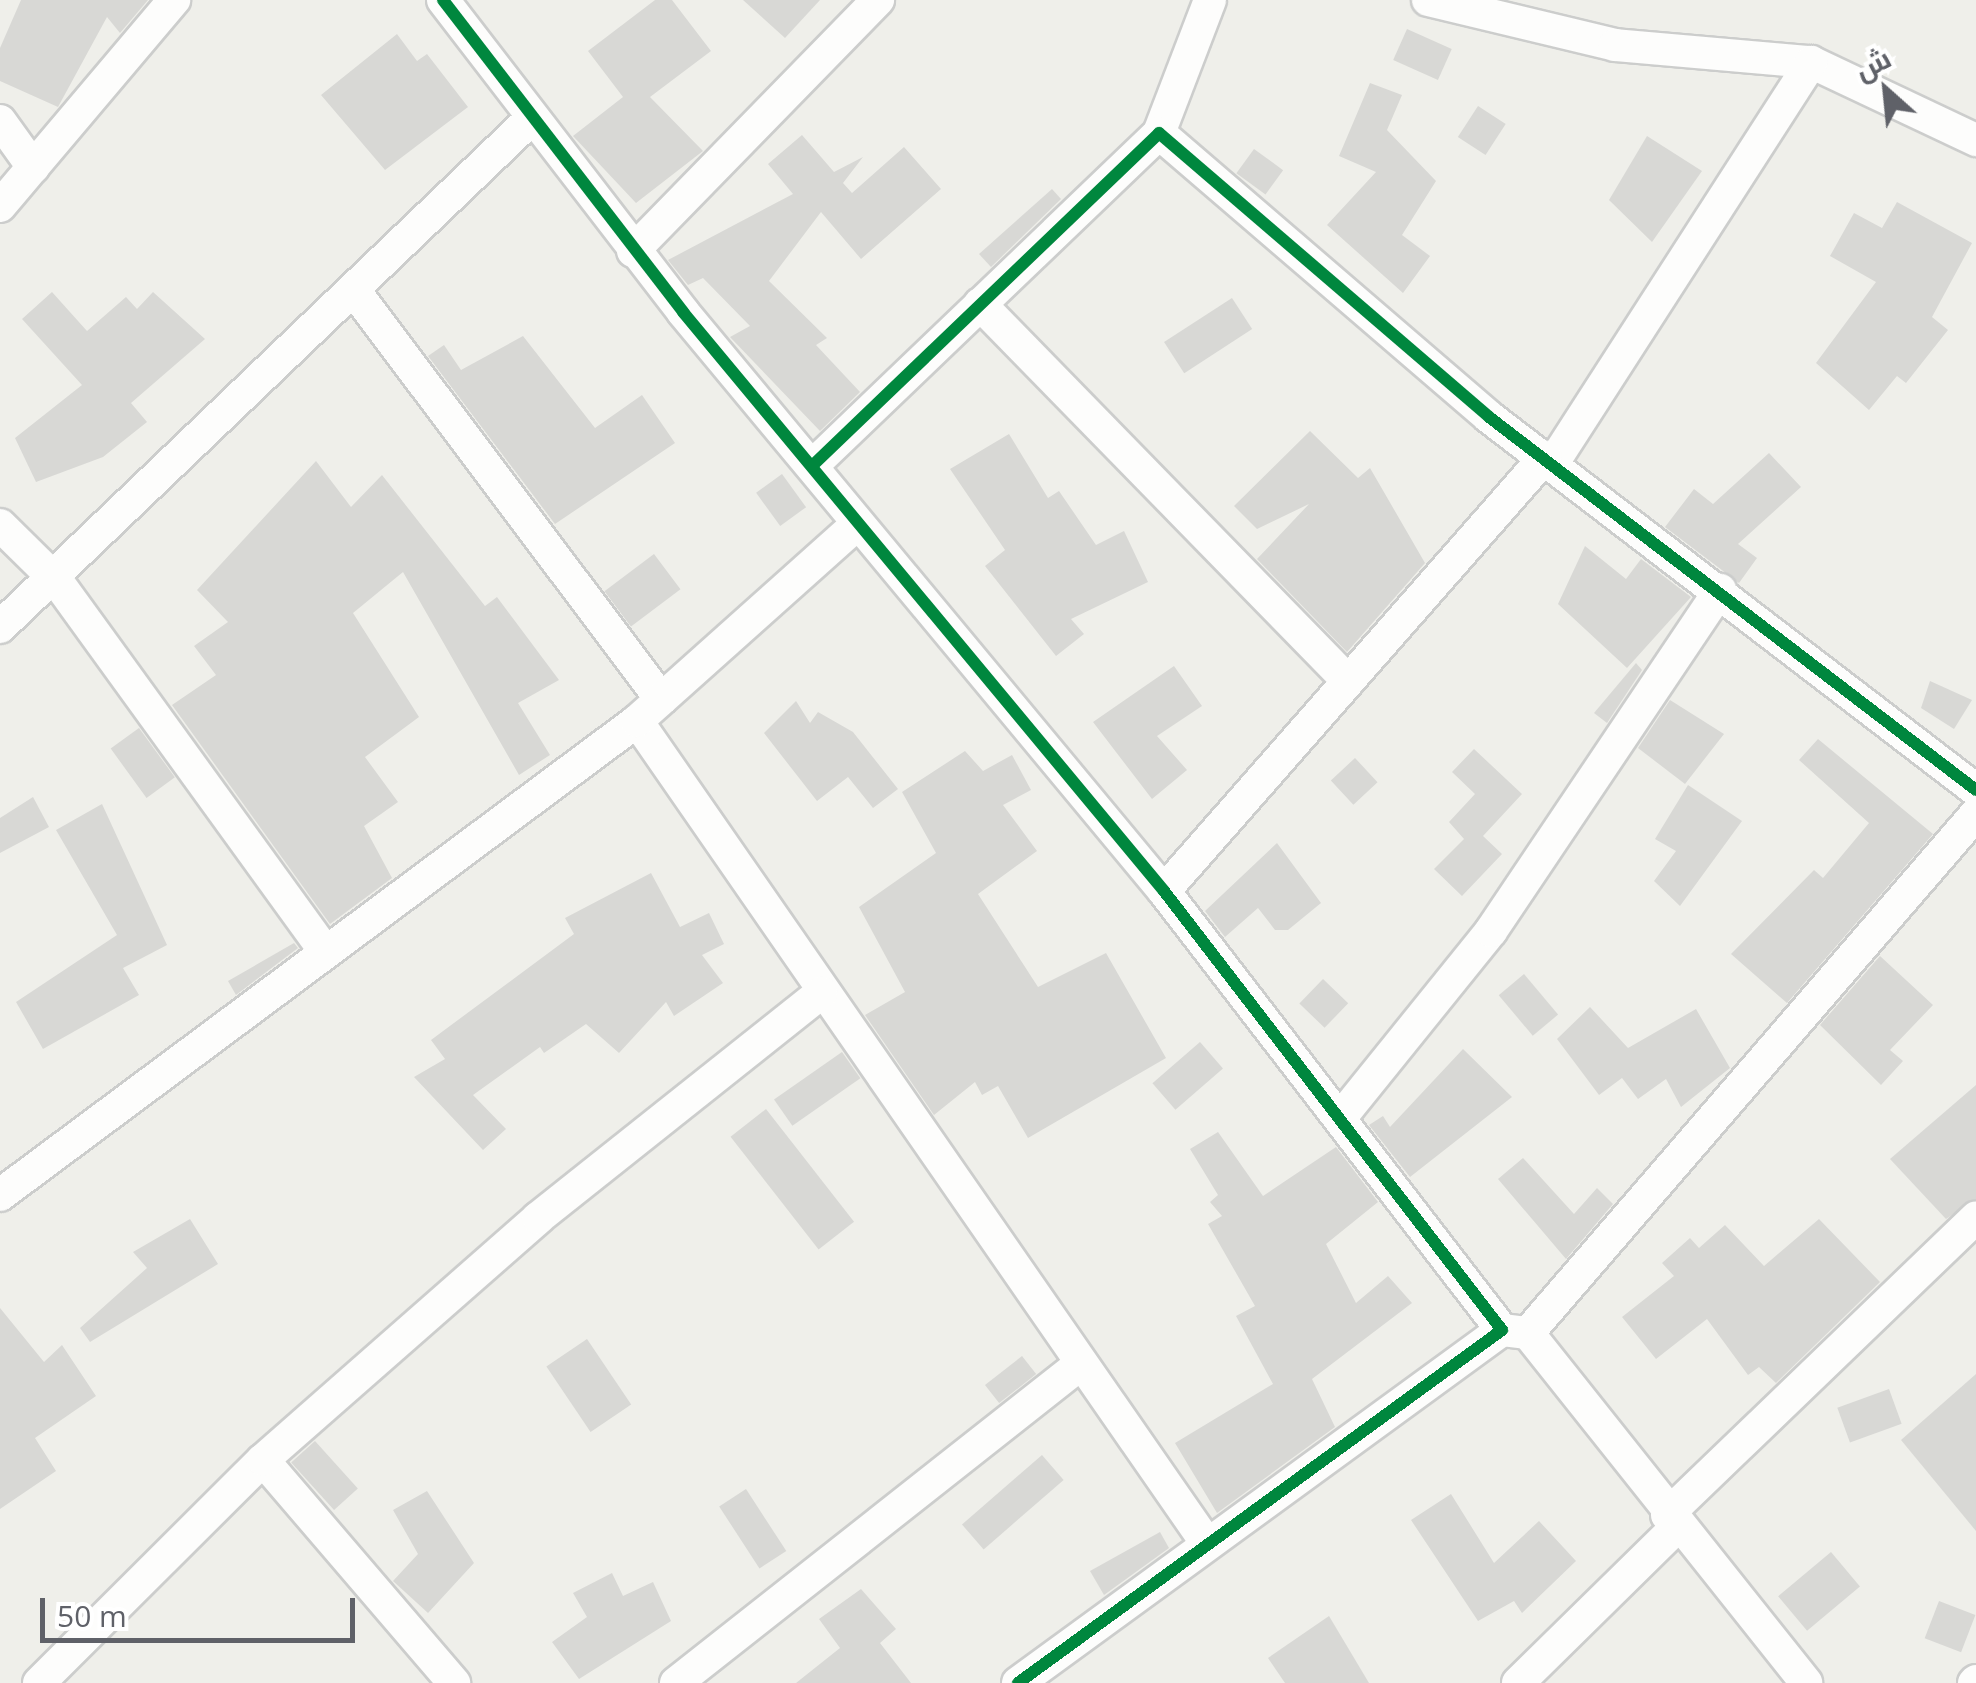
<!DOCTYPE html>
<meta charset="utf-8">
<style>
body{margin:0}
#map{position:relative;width:1976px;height:1683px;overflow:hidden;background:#efefea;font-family:"Open Sans",Cairo,sans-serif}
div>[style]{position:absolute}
.building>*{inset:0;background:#d8d8d5;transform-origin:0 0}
.roads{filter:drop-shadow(2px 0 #cccdcc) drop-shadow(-2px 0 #cccdcc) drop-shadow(0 2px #cccdcc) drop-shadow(0 -2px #cccdcc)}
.street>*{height:32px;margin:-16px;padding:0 16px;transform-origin:16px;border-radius:16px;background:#fdfdfc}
.cycleway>*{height:12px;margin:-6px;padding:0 6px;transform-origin:6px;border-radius:6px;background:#00873e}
span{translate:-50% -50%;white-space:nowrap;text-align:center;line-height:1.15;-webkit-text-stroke:10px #fff;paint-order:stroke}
.north{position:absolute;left:1836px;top:40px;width:100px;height:100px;-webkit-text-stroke:8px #fff;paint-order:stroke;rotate:333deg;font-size:28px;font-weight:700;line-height:40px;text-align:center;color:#5f6168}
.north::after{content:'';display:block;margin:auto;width:35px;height:45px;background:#5f6168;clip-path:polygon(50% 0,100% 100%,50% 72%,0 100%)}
.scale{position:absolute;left:40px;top:1598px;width:315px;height:45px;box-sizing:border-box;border:5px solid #5f6168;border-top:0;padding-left:12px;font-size:30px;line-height:35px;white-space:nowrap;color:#5f6168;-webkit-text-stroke:8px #fff;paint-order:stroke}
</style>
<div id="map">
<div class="building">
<div style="clip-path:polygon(21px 0,148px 0,120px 33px,107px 17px,58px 107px,0 81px,0 48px)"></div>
<div style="clip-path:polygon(655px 0,672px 0,711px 51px,650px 97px,703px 151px,636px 203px,573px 136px,623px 97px,588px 51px)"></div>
<div style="clip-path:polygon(743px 0,820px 0,785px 38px)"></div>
<div style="left:1407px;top:29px;width:49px;height:34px;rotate:24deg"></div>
<div style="clip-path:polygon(397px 34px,417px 61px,427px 54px,468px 107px,385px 170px,321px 95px)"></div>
<div style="clip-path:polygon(1370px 83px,1402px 95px,1387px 130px,1436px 181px,1402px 235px,1430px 256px,1403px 293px,1327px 225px,1376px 172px,1339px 156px)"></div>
<div style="left:1478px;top:106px;width:33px;height:37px;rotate:33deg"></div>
<div style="clip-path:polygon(802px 135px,834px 172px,863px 157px,843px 183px,852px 193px,904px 147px,941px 189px,861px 259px,821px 212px,769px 281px,827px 338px,816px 345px,860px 392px,820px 431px,730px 337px,750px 326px,703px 278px,688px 285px,668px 260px,793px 194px,768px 164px)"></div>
<div style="clip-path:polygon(1647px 136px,1702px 171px,1652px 242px,1609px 200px)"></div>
<div style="left:1254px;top:149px;width:36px;height:30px;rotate:36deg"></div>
<div style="clip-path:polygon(1052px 189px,1061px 199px,991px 267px,979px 254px)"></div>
<div style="clip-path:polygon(1897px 202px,1972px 243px,1932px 317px,1948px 330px,1906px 383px,1897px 376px,1869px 410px,1816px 363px,1876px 282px,1830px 256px,1854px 213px,1882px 228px)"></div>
<div style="clip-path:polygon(52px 292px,87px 331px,126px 297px,137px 309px,153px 292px,205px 339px,131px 403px,147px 422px,103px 457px,36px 482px,15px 438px,82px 385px,22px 319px)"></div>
<div style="left:1232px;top:298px;width:37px;height:81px;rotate:57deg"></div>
<div style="clip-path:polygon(523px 336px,595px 428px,642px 395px,675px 443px,555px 524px,428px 356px,444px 345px,461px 370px)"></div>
<div style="clip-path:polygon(1310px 431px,1358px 478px,1370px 468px,1425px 563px,1347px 652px,1257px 559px,1309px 504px,1257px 529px,1234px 506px)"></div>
<div style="clip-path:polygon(1009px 434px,1048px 498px,1059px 491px,1096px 545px,1124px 531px,1148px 582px,1071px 619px,1084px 634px,1056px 656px,985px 566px,1005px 550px,950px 469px)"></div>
<div style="clip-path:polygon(1769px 453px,1801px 487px,1738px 544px,1757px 558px,1739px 583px,1665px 527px,1694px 489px,1713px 504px)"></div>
<div style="clip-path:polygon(316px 461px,351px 507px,382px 475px,485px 606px,497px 597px,559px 680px,518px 703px,550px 755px,519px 775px,403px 572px,353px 613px,419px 717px,365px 757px,398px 802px,364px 826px,392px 878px,330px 924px,172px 705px,216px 675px,194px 646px,228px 622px,197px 590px)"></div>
<div style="left:782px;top:474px;width:41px;height:32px;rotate:54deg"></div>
<div style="clip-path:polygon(1585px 546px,1626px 579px,1641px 559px,1691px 597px,1627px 668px,1558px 604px)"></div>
<div style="left:654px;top:554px;width:44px;height:62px;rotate:53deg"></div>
<div style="clip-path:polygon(1636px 663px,1642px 670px,1607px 723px,1594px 713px)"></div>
<div style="clip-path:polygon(1174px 666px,1202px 706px,1157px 736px,1187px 770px,1152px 799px,1093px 722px)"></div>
<div style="clip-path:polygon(1930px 681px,1972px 700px,1954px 729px,1921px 708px)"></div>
<div style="clip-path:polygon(1670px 700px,1724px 734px,1685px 784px,1638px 748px)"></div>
<div style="clip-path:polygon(796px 701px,810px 723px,818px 712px,853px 732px,898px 789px,873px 808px,848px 777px,817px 801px,764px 733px)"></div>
<div style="left:139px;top:728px;width:61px;height:35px;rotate:54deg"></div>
<div style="clip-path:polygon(1818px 739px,1933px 834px,1787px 1003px,1731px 954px,1814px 870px,1823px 878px,1869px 823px,1799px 760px)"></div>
<div style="clip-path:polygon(1474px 749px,1522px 794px,1483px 836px,1502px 854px,1462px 896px,1434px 869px,1464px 839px,1449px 822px,1475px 794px,1452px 772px)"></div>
<div style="clip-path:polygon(965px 751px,983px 771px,1012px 755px,1031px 790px,1003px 805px,1037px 851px,978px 894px,1038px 987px,1106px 953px,1166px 1058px,1028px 1138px,998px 1086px,982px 1095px,975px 1082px,934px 1115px,865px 1015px,905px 992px,859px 907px,936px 853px,902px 792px)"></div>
<div style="left:1355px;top:758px;width:33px;height:33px;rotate:47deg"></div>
<div style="clip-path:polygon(1688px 785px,1742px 821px,1680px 906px,1654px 881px,1676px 851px,1655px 839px)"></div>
<div style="clip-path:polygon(33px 797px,49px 827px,0 853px,0 818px)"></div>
<div style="clip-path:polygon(102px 804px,167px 945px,123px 968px,139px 995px,43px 1049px,16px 1002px,117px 935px,56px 830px)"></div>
<div style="clip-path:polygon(1277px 843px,1321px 903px,1288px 930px,1275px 930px,1258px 908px,1225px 937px,1205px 911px)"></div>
<div style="clip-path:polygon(651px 873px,680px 927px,709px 913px,724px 944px,702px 955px,723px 983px,674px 1016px,666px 1002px,619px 1053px,586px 1024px,544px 1053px,540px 1047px,473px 1095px,506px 1129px,483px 1150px,414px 1077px,445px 1059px,431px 1040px,574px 934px,565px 918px)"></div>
<div style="clip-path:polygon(294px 943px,298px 948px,236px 995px,228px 981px)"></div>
<div style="clip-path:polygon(1880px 956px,1933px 1005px,1890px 1050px,1903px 1061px,1881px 1085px,1820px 1025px)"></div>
<div style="left:1524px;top:974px;width:53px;height:33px;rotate:50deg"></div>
<div style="left:1323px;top:979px;width:35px;height:34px;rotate:44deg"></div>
<div style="clip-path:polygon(1590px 1007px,1628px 1048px,1696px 1009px,1730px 1068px,1681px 1107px,1666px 1079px,1638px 1099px,1622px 1078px,1599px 1095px,1557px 1039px)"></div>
<div style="left:1200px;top:1042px;width:35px;height:63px;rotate:49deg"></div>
<div style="clip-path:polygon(1463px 1049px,1512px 1097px,1410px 1177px,1369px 1125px,1383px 1116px,1390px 1127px)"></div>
<div style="left:842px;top:1052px;width:32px;height:83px;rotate:55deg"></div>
<div style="clip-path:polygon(1976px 1085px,1976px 1199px,1946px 1219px,1890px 1159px)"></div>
<div style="left:766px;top:1109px;width:143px;height:45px;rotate:52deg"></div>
<div style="clip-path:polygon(1218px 1132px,1263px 1196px,1336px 1147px,1378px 1202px,1326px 1244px,1356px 1303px,1388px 1276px,1412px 1303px,1312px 1379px,1335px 1427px,1217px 1513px,1175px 1443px,1273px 1384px,1236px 1316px,1255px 1306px,1208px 1224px,1222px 1216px,1210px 1202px,1218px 1195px,1190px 1149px)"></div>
<div style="clip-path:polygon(1523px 1158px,1574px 1214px,1597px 1188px,1613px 1204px,1566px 1259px,1498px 1179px)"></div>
<div style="clip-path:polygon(190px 1219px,218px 1264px,90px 1342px,80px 1328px,147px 1268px,133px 1252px)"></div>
<div style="clip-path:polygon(1819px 1219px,1880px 1282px,1776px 1383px,1759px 1367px,1748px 1375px,1707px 1319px,1656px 1359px,1622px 1317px,1674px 1276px,1662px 1263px,1690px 1238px,1699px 1248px,1725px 1225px,1764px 1266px)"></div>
<div style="clip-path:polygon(0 1308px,44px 1362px,62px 1345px,96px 1396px,35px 1438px,56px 1471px,0 1509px)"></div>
<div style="left:587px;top:1339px;width:79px;height:49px;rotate:56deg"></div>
<div style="left:1022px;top:1356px;width:23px;height:47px;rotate:52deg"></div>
<div style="clip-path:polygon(1976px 1374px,1976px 1531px,1901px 1440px)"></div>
<div style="left:1889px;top:1389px;width:37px;height:55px;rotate:70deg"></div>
<div style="left:315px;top:1441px;width:64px;height:32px;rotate:48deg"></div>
<div style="left:1042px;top:1455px;width:33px;height:106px;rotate:49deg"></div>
<div style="left:746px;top:1489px;width:74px;height:32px;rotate:57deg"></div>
<div style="clip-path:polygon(427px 1491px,474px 1563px,428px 1613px,393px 1581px,418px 1554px,393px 1510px)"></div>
<div style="clip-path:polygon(1451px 1494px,1494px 1563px,1539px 1521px,1576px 1561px,1522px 1613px,1514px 1601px,1478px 1621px,1411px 1520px)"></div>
<div style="clip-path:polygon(1160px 1532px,1169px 1548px,1104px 1595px,1090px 1571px)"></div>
<div style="left:1831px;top:1552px;width:45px;height:69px;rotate:50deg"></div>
<div style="clip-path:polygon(612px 1573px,623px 1596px,653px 1582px,671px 1621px,579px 1679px,552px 1642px,587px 1617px,573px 1593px)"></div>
<div style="clip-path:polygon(861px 1589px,896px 1629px,880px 1643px,911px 1683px,796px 1683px,840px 1648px,819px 1619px)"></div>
<div style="left:1939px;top:1601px;width:39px;height:40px;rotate:21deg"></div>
<div style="clip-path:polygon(1329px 1616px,1369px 1683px,1285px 1683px,1268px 1658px)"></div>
</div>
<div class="roads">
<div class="street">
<div style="left:443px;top:0;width:394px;rotate:52.4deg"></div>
<div style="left:683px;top:312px;width:753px;rotate:50.28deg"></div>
<div style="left:1164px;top:891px;width:554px;rotate:52.41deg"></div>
<div style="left:1502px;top:1330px;width:599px;rotate:143.9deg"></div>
<div style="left:1428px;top:0;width:192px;rotate:13.5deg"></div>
<div style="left:1615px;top:45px;width:197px;rotate:5deg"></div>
<div style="left:1811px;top:62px;width:183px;rotate:25.3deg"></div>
<div style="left:0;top:121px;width:57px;rotate:54.3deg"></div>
<div style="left:1159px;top:133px;width:142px;rotate:-69deg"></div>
<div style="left:0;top:206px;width:270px;rotate:-49.8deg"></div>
<div style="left:633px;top:251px;width:351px;rotate:-45.7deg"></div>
<div style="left:356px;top:293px;width:508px;rotate:53.08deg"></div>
<div style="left:980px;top:304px;width:527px;rotate:45.69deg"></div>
<div style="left:1553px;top:463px;width:477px;rotate:-57.2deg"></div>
<div style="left:812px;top:466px;width:481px;rotate:-43.8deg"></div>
<div style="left:1159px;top:133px;width:435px;rotate:40.7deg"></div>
<div style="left:1489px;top:417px;width:613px;rotate:37.45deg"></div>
<div style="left:0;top:525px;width:80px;rotate:44.5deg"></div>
<div style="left:57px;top:581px;width:452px;rotate:54.1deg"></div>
<div style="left:0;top:627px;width:732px;rotate:-43.73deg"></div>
<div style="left:637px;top:721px;width:999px;rotate:55.28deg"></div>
<div style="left:1164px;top:891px;width:578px;rotate:-48.72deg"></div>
<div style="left:1341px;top:1117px;width:239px;rotate:-51.1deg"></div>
<div style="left:1491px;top:931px;width:411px;rotate:-56.1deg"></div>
<div style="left:0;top:1195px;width:794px;rotate:-36.65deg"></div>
<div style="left:637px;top:721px;width:294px;rotate:-41.8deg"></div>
<div style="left:1502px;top:1330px;width:26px;rotate:7deg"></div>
<div style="left:1528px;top:1333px;width:686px;rotate:-49.2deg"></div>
<div style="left:1528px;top:1333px;width:447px;rotate:51.5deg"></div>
<div style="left:263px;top:1460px;width:294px;rotate:49.4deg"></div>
<div style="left:1667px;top:1515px;width:429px;rotate:-43.9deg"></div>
<div style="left:39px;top:1683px;width:316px;rotate:-44.9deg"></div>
<div style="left:263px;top:1460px;width:366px;rotate:-41.3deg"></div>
<div style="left:538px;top:1218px;width:362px;rotate:-38.5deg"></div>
<div style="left:676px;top:1683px;width:512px;rotate:-38.26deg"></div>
<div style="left:1518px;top:1683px;width:223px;rotate:-44.5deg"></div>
<div style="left:1974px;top:1683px;width:3px;rotate:-45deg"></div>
</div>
</div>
<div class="cycleway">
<div style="left:443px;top:0;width:394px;rotate:52.4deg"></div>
<div style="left:683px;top:312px;width:753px;rotate:50.28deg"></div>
<div style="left:1164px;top:891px;width:554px;rotate:52.41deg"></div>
<div style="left:1502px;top:1330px;width:599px;rotate:143.9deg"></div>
<div style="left:812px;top:466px;width:481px;rotate:-43.8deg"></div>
<div style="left:1159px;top:133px;width:435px;rotate:40.7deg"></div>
<div style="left:1489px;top:417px;width:613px;rotate:37.45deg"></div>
</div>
<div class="north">ش</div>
<div class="scale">50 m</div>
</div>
